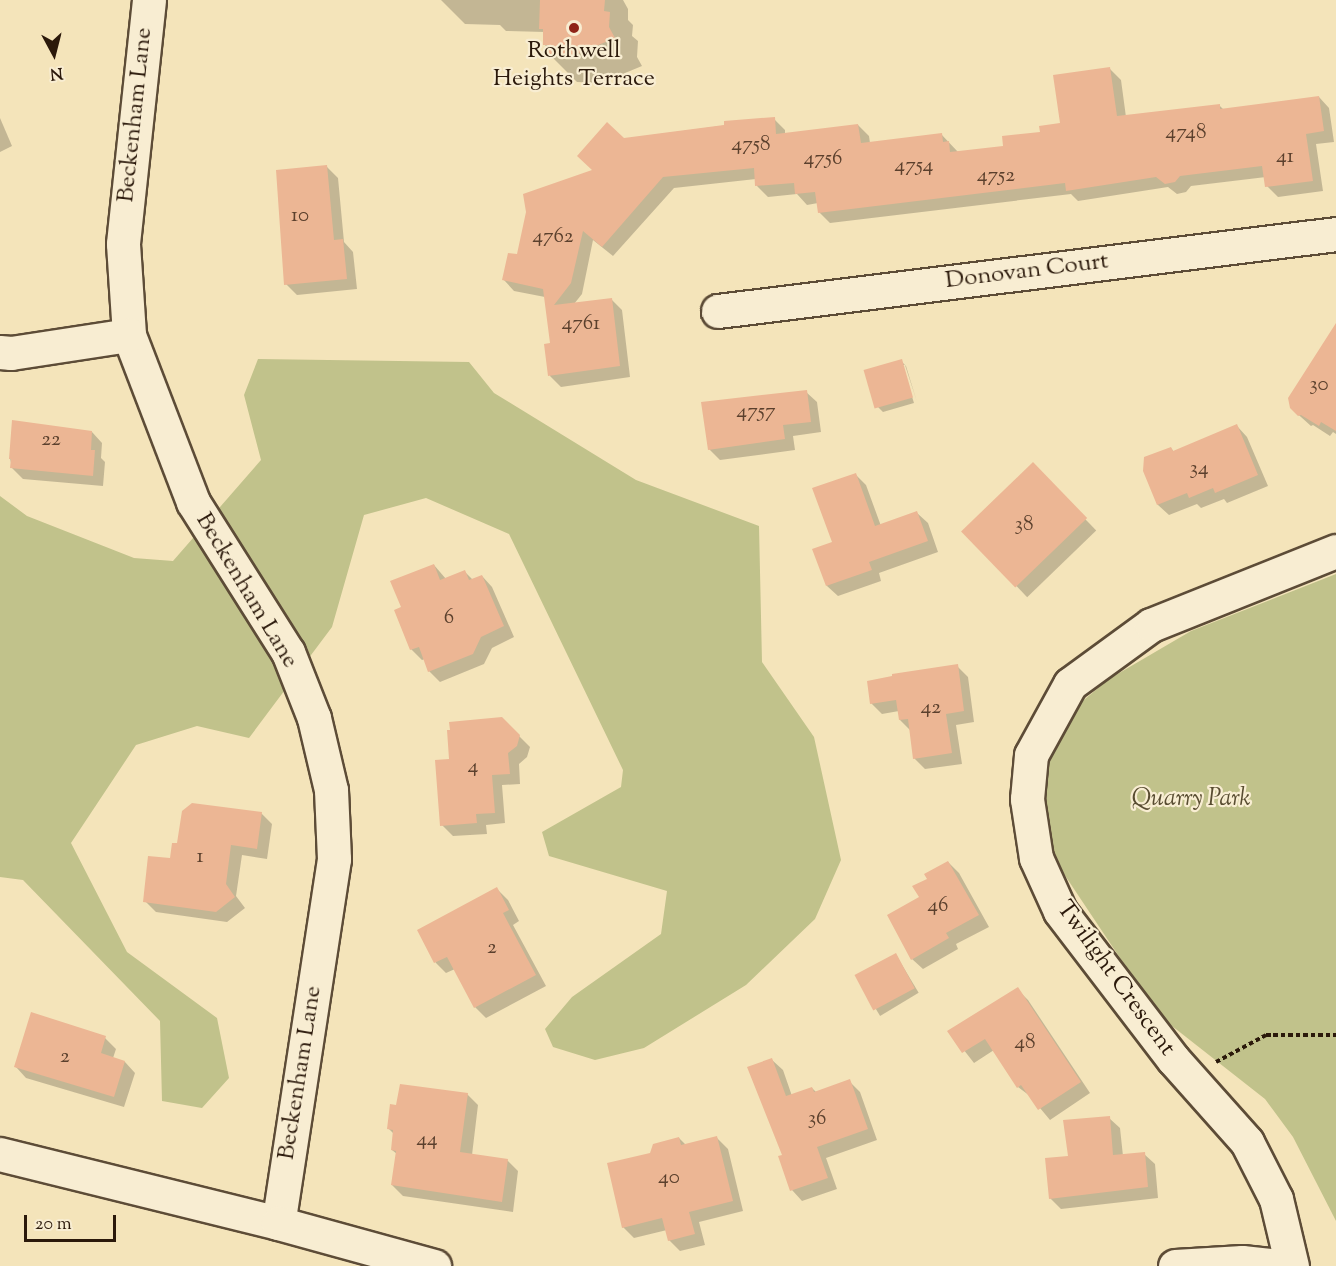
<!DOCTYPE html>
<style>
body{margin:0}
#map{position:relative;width:1336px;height:1266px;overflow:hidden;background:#f4e4ba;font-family:"Sorts Mill Goudy",serif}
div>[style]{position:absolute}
.green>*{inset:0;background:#c1c28b}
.shadow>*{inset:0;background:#0003;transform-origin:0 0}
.building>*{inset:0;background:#ecb694;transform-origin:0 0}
.path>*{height:4px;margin-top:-2px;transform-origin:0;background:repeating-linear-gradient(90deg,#2b190b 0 4.5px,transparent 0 7.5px)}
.roads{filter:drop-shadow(2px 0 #5d4c37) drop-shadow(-2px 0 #5d4c37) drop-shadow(0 2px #5d4c37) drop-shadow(0 -2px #5d4c37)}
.minor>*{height:33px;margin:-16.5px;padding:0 16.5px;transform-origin:16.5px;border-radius:16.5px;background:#f8edd2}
.dots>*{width:16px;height:16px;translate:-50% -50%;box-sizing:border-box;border:3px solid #f8edd2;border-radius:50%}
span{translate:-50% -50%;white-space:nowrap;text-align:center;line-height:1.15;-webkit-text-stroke:4.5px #f8edd2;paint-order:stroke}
.number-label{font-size:21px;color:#5b402d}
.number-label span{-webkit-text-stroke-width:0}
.poi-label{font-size:24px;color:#2b190b}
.street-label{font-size:24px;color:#2b190b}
.park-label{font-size:24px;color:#584c31;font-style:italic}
.north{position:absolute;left:24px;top:24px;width:60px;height:60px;-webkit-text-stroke:4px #f8edd2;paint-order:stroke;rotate:173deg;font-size:16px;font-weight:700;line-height:24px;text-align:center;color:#2b190b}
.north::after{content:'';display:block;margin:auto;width:21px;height:27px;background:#2b190b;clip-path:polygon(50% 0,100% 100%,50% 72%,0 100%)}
.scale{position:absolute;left:24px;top:1215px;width:92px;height:27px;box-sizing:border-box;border:3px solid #2b190b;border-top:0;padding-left:8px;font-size:18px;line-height:21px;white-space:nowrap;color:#2b190b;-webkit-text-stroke:4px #f8edd2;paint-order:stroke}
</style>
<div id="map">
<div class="green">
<div style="clip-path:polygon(258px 359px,469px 362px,494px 393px,636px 480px,759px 526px,762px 662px,814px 737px,841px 860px,815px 919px,746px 985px,644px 1048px,595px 1060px,553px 1047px,545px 1029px,572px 997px,661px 934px,667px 891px,549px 856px,542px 832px,621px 787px,623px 770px,509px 534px,426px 498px,364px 515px,332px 627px,249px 738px,197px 726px,136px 745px,71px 843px,127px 952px,217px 1018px,229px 1078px,202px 1108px,162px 1101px,160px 1021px,23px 880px,0 877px,0 496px,27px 516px,134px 558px,173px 561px,261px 460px,244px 395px)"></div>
<div style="clip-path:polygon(1336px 574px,1336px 1221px,1293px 1137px,1265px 1099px,1158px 1015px,1062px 871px,1045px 831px,1046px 778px,1054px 737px,1079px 704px,1109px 679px,1191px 631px)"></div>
</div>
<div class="shadow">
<div style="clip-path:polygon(441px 0,623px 0,628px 9px,628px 20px,633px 25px,632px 36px,638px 41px,637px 57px,642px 66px,601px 83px,577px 82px,549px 54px,549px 49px,544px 44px,545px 32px,506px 31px,500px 25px,465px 24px)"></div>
<div style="clip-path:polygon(1110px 69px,1121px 80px,1126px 117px,1219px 105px,1224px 110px,1319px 97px,1329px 108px,1334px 142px,1316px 144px,1323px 191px,1278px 197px,1267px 186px,1266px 177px,1191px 186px,1186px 192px,1177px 194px,1168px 187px,1078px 201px,1071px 194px,830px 223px,819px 212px,818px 203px,807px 205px,797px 194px,768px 197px,757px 186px,756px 179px,674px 188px,613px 256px,593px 240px,582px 294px,574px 304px,611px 299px,622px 310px,630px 377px,561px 387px,550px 376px,552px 344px,545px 297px,514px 291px,504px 280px,519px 256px,623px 139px,774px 119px,785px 130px,785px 134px,858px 125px,869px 136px,870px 143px,941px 134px,958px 152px,1005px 147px,1061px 124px)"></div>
<div style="clip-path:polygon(0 118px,12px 146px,0 152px)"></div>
<div style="clip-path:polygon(327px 167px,338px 178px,344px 242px,353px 252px,357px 289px,297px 295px,286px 284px)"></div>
<div style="clip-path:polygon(1336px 358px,1336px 434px,1333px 432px,1330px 436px,1313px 425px,1311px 426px,1291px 408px)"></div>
<div style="clip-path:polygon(901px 361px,906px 366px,917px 402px,905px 365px,902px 365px,914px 403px,883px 412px,878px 407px)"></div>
<div style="clip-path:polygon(806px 392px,817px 402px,821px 432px,793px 436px,795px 450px,720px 460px,709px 449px)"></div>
<div style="clip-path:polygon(1237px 426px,1247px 437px,1268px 486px,1227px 503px,1224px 499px,1201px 508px,1197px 504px,1169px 515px,1158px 505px,1144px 471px,1171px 448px,1174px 452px)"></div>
<div style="clip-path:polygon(92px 432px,102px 443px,101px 458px,105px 462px,103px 486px,23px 479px,12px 468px,10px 458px)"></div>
<div style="left:1033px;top:465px;width:91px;height:96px;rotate:46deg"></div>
<div style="clip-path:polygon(856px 475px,866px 485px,881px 526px,917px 513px,928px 523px,938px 552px,879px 573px,881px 581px,838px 596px,827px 586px,834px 543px)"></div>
<div style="clip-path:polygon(434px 565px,446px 579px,465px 572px,473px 580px,482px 576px,492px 587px,514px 637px,492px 648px,484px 664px,440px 682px,429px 671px,425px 659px,422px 660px,411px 649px,403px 608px)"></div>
<div style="clip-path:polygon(957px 666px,968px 677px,974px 722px,956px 725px,962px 764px,925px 769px,914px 758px,910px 730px,900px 720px,899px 711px,882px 714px,871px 703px)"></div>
<div style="clip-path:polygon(502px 719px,530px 747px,527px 757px,519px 764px,520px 784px,502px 785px,505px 823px,486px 825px,487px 834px,453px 836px,442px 825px,450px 760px)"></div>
<div style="clip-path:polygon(261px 813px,272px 824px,267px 859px,242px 855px,236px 896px,245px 908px,227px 922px,156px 912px,145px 901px,172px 860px)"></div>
<div style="clip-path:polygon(948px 862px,959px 873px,989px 927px,956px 944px,958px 949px,923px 969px,912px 959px,921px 898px,929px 879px)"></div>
<div style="clip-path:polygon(497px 889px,508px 900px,519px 921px,513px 925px,546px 986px,486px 1018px,475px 1007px,455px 969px,446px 973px,436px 963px,419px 931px)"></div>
<div style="left:896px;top:955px;width:44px;height:45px;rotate:59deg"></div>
<div style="clip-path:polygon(1017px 989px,1028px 1000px,1090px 1093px,1050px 1120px,1030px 1096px,1018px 1087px,994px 1050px,974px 1063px,949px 1031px)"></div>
<div style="clip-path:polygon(105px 1038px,116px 1049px,113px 1058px,125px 1062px,135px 1073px,124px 1107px,26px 1078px,16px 1067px)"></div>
<div style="clip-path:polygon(772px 1060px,783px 1070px,792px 1096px,812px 1088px,816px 1092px,849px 1081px,860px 1092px,877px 1140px,826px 1158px,837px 1189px,802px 1201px,792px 1190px)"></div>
<div style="clip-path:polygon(467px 1094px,478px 1105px,472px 1155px,507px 1160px,518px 1171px,513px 1212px,403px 1196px,392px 1185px,397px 1154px,392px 1150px,394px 1134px,388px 1128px,398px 1107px)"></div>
<div style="clip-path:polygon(1109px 1118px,1120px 1128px,1123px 1156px,1144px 1154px,1155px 1164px,1158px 1198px,1061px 1209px,1050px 1198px,1070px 1157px)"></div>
<div style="clip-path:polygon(679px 1138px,686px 1145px,717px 1138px,728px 1149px,743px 1211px,699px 1222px,705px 1245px,680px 1251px,669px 1240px,667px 1230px,634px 1238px,623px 1227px,651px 1154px)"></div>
</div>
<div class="building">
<div style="clip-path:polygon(540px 0,605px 0,604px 11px,610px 12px,609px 27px,615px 38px,572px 56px,547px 55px,548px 45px,543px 45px,543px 29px,539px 29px)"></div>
<div style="clip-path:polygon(1110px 67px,1117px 116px,1220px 104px,1220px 109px,1319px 96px,1324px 131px,1306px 134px,1313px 181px,1265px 187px,1262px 166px,1180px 176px,1175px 182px,1165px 184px,1156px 177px,1066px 191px,1065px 183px,818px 213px,815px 192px,795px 194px,794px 183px,755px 186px,754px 168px,663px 177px,602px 247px,583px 231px,571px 283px,554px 305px,612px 298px,620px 366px,548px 376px,544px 344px,550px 343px,543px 289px,502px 280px,508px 253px,517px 254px,526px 212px,523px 194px,592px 170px,577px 156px,607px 122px,624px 138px,724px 125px,724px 121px,775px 117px,776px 134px,858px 124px,861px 143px,942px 133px,943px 142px,949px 141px,950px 152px,1003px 146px,1002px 136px,1040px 132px,1039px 126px,1060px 123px,1053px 75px)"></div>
<div style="clip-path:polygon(327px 165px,334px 240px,343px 239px,347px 279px,284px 285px,276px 170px)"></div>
<div style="clip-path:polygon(1336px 323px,1336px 431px,1321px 422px,1319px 426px,1301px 415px,1298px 416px,1290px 408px,1288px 398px)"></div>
<div style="left:902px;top:359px;width:40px;height:40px;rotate:74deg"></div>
<div style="clip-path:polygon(807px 390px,811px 422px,783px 425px,785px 439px,708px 450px,701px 402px)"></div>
<div style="clip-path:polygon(12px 420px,92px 431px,91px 450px,95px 450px,93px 476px,10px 468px,11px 459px,9px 459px)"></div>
<div style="clip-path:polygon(1237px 424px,1258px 475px,1215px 493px,1213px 488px,1189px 498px,1187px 493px,1157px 505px,1143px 471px,1144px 457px,1171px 447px,1173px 451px)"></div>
<div style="left:1033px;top:462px;width:78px;height:100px;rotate:46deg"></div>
<div style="clip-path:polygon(856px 473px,875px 526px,917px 511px,928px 541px,869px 562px,872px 570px,826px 586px,812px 549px,832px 542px,812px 488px)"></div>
<div style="clip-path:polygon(434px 564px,440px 580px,465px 570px,469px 580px,482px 575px,504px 626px,481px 637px,473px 654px,428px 672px,419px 647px,410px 650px,394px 610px,401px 607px,390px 581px)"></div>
<div style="clip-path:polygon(958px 664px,964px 711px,946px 714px,952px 753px,913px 759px,908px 719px,899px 720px,896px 700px,870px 704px,867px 681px,892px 676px,892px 674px)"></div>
<div style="clip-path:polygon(502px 717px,520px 735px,517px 746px,508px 753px,510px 774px,492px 775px,495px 813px,476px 814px,477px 823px,440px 826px,435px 760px,449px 759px,447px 730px,450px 730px,449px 722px)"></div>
<div style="clip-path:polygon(192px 803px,262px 812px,257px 849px,231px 845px,226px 884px,235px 897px,216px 912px,143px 902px,148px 856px,170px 858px,172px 843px,177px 843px,182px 811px)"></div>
<div style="clip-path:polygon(948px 861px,979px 915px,946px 933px,949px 938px,911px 960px,887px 915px,919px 897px,912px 886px,927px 879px,924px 874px)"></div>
<div style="clip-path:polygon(497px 887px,509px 910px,503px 913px,536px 975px,474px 1008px,447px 957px,434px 963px,417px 930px)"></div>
<div style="left:896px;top:953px;width:40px;height:47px;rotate:62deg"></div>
<div style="clip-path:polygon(1018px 987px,1081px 1082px,1038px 1110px,1021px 1085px,1017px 1088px,985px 1039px,962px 1053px,947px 1031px)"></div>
<div style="clip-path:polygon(31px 1012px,106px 1036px,101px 1053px,125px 1061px,114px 1097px,14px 1067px)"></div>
<div style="clip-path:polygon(772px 1058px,786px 1096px,812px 1087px,814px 1092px,850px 1079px,868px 1129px,817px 1147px,828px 1178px,790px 1191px,778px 1156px,782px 1155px,747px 1067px)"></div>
<div style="clip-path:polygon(400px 1084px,468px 1093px,460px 1152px,508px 1159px,502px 1202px,391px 1185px,396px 1151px,391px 1150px,393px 1130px,387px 1129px,390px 1104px,396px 1105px)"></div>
<div style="clip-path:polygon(1110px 1116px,1113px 1155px,1145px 1152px,1148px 1187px,1049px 1199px,1045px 1158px,1068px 1156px,1063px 1120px)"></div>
<div style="clip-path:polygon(717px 1136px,733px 1201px,689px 1212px,695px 1234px,668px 1241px,662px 1218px,622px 1228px,607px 1163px,650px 1153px,653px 1144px,679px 1137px,681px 1145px)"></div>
</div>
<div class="path">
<div style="left:1216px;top:1062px;width:57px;rotate:-28.4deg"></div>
<div style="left:1266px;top:1035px;width:70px"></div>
</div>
<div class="roads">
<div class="minor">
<div style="left:149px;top:0;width:245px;rotate:96.1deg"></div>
<div style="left:123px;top:244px;width:91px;rotate:86.2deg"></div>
<div style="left:129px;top:335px;width:179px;rotate:69deg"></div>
<div style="left:193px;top:502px;width:178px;rotate:57.7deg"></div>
<div style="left:288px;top:652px;width:71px;rotate:68.5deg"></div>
<div style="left:314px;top:718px;width:74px;rotate:76.7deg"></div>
<div style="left:331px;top:790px;width:69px;rotate:87.5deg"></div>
<div style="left:334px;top:859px;width:368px;rotate:98.7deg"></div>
<div style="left:718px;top:311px;width:623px;rotate:-7.1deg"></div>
<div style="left:0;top:352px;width:11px;rotate:5deg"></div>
<div style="left:11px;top:353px;width:119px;rotate:-8.7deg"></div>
<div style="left:0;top:1154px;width:286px;rotate:13.9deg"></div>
<div style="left:278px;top:1223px;width:162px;rotate:15.4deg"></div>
<div style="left:1175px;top:1266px;width:67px;rotate:-3.4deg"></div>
<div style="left:1242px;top:1262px;width:37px;rotate:6deg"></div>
<div style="left:1292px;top:1266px;width:69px;rotate:-103.4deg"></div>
<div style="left:1276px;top:1199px;width:64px;rotate:-117deg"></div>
<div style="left:1247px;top:1142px;width:111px;rotate:-131.7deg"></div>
<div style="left:1173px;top:1059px;width:186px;rotate:-127.4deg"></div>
<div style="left:1060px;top:911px;width:58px;rotate:-114.4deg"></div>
<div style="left:1036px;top:858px;width:60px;rotate:-98.7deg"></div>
<div style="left:1027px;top:799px;width:44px;rotate:-84.8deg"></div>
<div style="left:1031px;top:755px;width:81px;rotate:-61.2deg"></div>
<div style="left:1070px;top:684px;width:100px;rotate:-36.1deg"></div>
<div style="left:1151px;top:625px;width:199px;rotate:-21.8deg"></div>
</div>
</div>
<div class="dots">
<div style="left:574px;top:28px;background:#8f2418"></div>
</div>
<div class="number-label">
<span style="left:1186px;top:133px">4748</span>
<span style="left:751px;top:145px">4758</span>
<span style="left:1285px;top:157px">41</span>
<span style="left:823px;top:159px">4756</span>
<span style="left:914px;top:166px">4754</span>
<span style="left:996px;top:176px">4752</span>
<span style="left:300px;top:216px">10</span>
<span style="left:553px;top:237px">4762</span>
<span style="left:581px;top:324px">4761</span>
<span style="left:1319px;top:385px">30</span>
<span style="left:756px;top:412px">4757</span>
<span style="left:51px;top:440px">22</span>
<span style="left:1199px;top:469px">34</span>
<span style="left:1024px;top:525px">38</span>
<span style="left:449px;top:618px">6</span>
<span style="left:931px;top:708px">42</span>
<span style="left:473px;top:767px">4</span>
<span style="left:200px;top:857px">1</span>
<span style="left:938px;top:906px">46</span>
<span style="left:492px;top:948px">2</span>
<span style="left:1025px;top:1043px">48</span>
<span style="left:65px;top:1057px">2</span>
<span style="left:817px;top:1119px">36</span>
<span style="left:427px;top:1140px">44</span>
<span style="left:669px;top:1178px">40</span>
</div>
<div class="poi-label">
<span style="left:574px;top:66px">Rothwell<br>Heights Terrace</span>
</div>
<div class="street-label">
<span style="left:136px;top:115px;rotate:-84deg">Beckenham Lane</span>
<span style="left:1027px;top:272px;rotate:-7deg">Donovan Court</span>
<span style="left:246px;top:591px;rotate:59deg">Beckenham Lane</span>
<span style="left:1115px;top:979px;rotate:54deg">Twilight Crescent</span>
<span style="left:301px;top:1073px;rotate:-81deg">Beckenham Lane</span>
</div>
<div class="park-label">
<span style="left:1191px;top:800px">Quarry Park</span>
</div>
<div class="north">N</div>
<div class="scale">20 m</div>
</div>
